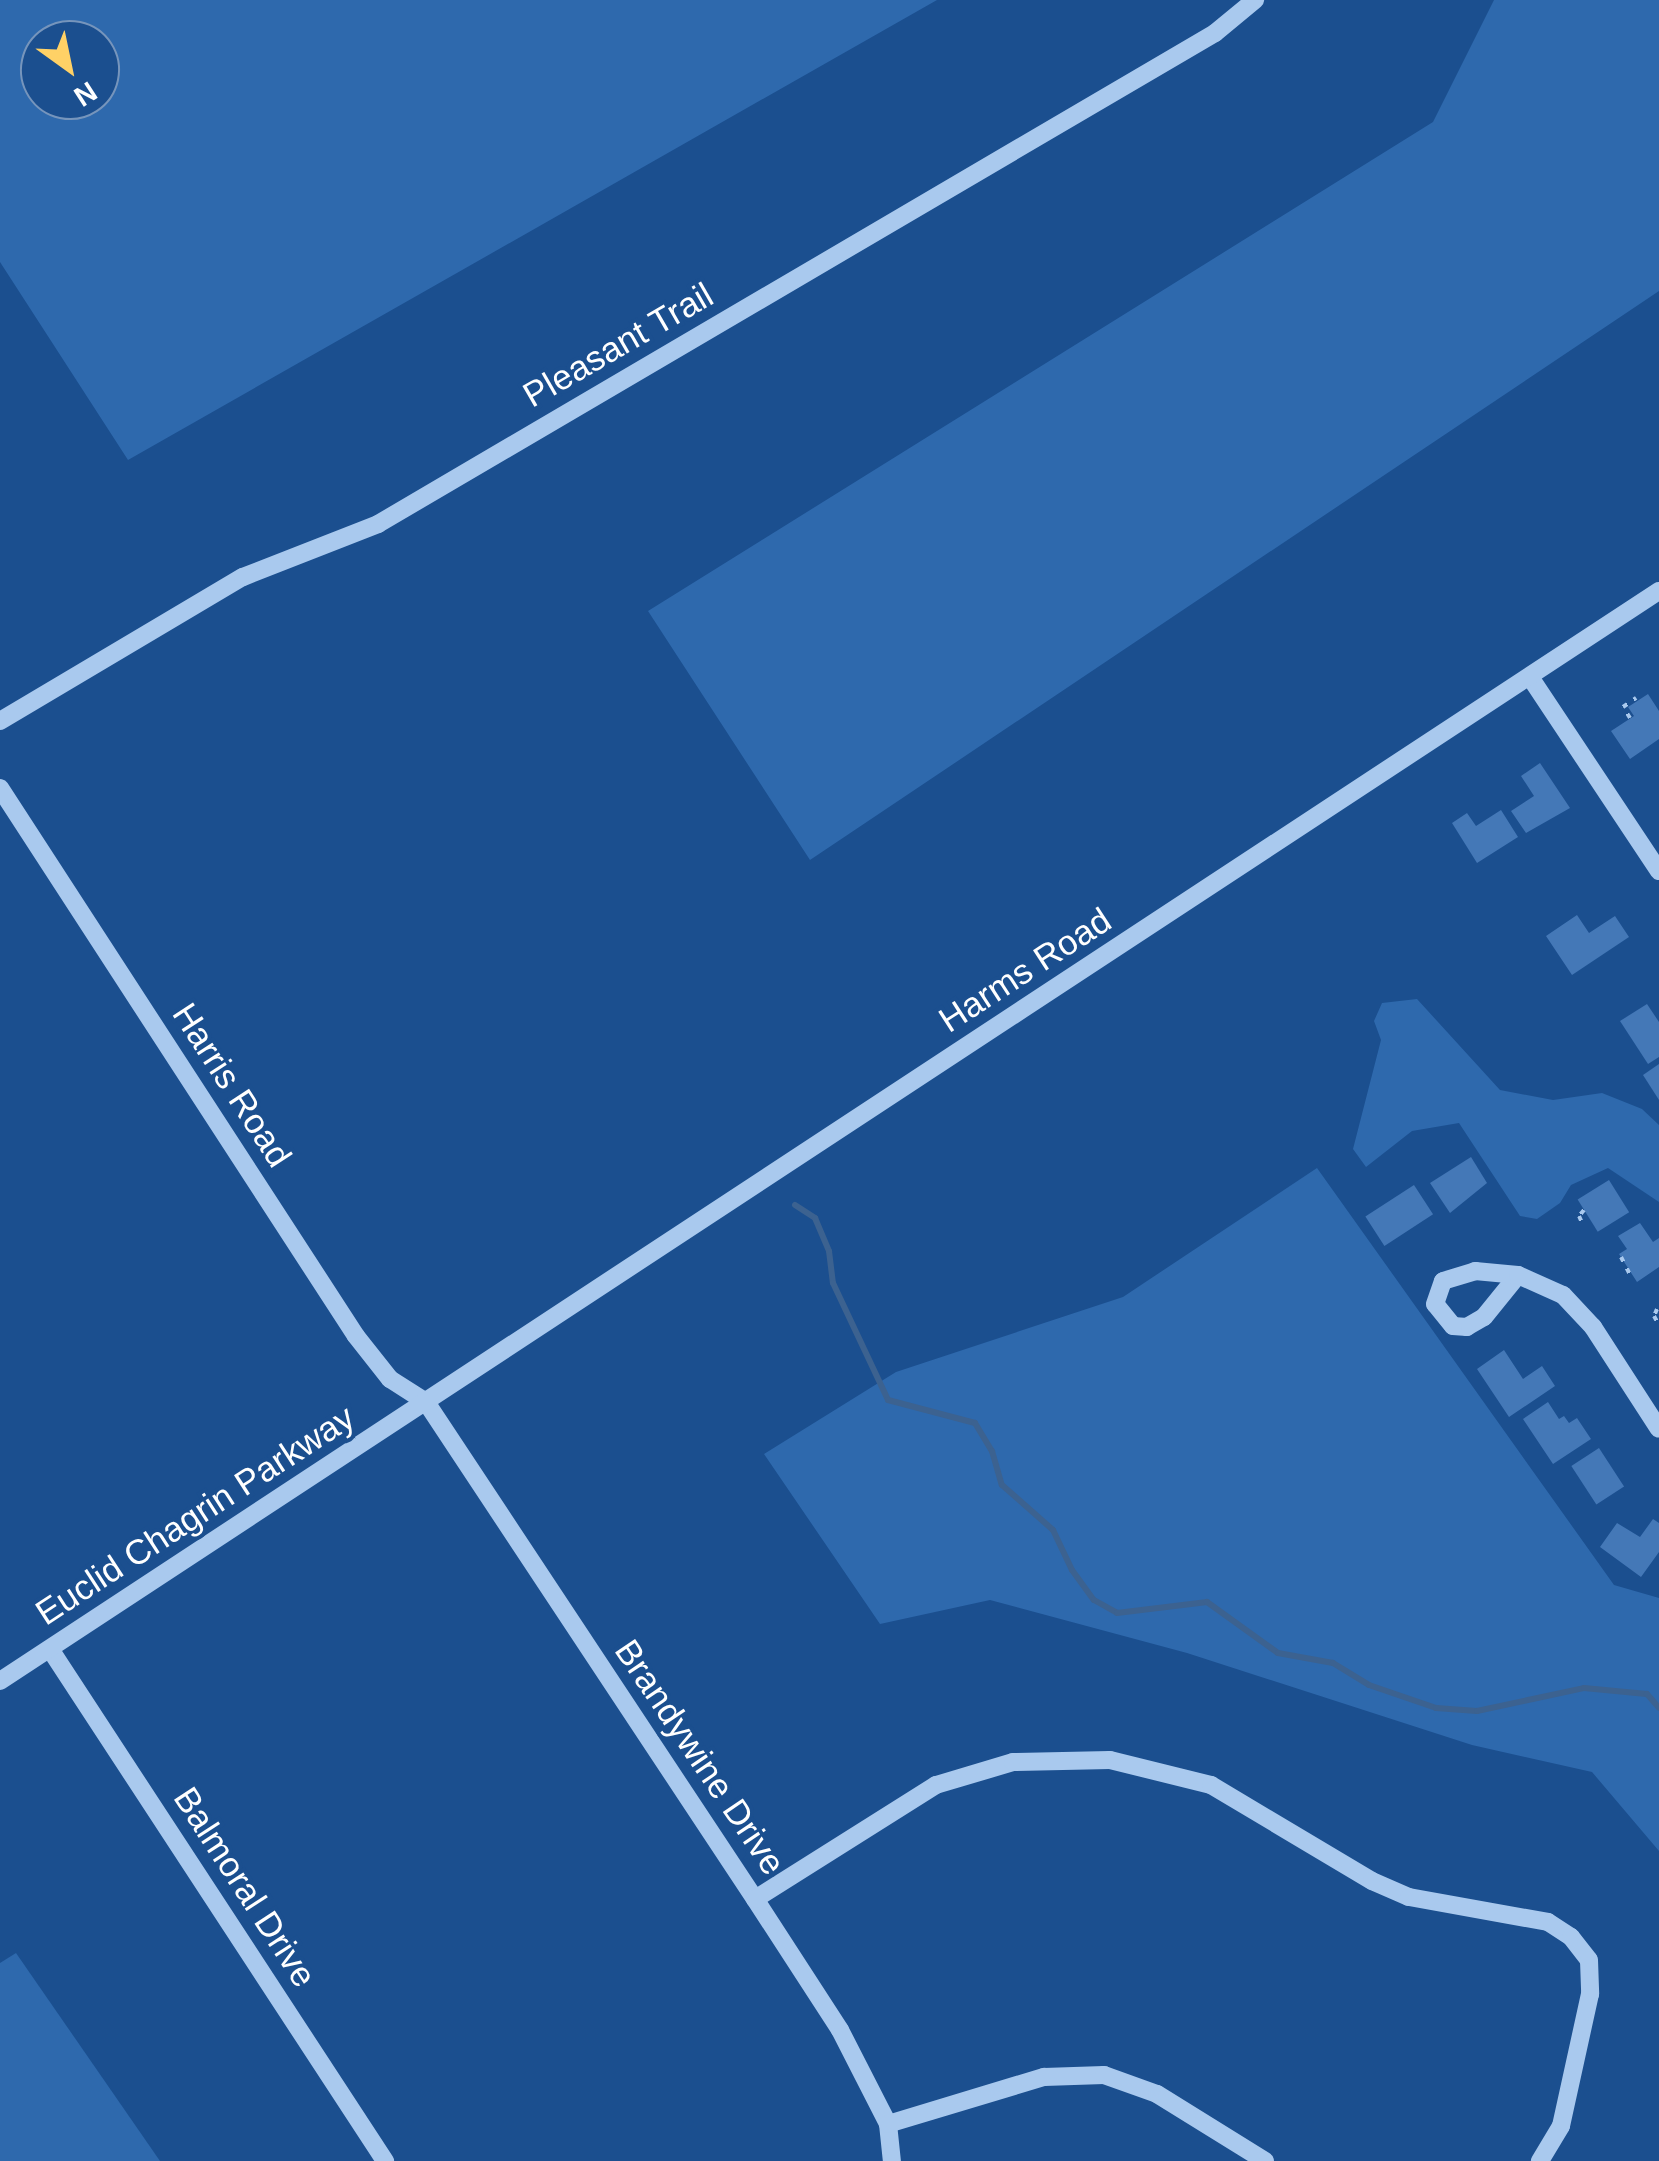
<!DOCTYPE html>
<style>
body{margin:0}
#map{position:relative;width:1659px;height:2161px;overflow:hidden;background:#1b4f8f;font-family:Arial,sans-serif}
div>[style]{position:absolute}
.green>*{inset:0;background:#2e69ad}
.stream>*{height:6px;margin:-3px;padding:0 3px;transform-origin:3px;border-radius:3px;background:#3c6290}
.building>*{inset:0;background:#4478b7;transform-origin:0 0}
.path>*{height:4px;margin-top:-2px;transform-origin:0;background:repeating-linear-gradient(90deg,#a9c9ee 0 5px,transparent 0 13px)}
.minor>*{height:18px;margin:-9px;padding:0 9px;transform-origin:9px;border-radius:9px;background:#a9c9ee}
span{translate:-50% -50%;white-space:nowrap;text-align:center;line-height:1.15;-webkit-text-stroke:8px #1b4f8f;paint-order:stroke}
.street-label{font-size:35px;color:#fff}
.north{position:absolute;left:20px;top:20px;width:100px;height:100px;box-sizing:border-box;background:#1b4f8f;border:2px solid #7695bc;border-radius:50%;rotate:147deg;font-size:28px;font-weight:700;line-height:40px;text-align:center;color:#fff}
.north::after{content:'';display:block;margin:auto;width:35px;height:45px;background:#ffd166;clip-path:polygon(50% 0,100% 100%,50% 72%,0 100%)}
</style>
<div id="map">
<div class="green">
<div style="clip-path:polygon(evenodd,0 0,937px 0,128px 460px,0 262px,0 0,40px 40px,100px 40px,100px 100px,40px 100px,40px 40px)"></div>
<div style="clip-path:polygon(1494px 0,1659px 0,1659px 291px,810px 860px,648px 611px,1433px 122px)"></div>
<div style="clip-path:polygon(1417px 999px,1500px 1090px,1553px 1100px,1602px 1093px,1642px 1109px,1659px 1125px,1659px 1202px,1608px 1168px,1571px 1185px,1560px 1203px,1537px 1219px,1520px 1216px,1459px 1123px,1412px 1131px,1366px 1167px,1353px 1149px,1381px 1040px,1374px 1021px,1382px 1003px)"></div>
<div style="clip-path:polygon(1317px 1168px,1614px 1585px,1659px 1598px,1659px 1851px,1592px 1772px,1472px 1745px,1187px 1653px,990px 1600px,880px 1624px,764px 1454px,896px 1372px,1123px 1297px)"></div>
<div style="clip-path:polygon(16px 1953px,160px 2161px,0 2161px,0 1963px)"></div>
</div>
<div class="stream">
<div style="left:795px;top:1205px;width:24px;rotate:33deg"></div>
<div style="left:815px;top:1218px;width:36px;rotate:67deg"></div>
<div style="left:829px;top:1251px;width:32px;rotate:83deg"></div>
<div style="left:833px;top:1283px;width:129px;rotate:64.8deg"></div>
<div style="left:888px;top:1400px;width:90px;rotate:14.8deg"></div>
<div style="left:975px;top:1423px;width:33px;rotate:59deg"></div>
<div style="left:992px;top:1451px;width:35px;rotate:74deg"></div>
<div style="left:1002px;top:1485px;width:68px;rotate:41.4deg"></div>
<div style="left:1053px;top:1530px;width:44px;rotate:64.6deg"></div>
<div style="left:1072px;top:1570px;width:37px;rotate:54deg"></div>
<div style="left:1094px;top:1600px;width:26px;rotate:29deg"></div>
<div style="left:1117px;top:1613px;width:91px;rotate:-7deg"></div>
<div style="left:1207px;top:1602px;width:87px;rotate:35.7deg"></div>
<div style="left:1278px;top:1653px;width:56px;rotate:10.3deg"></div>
<div style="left:1333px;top:1663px;width:42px;rotate:31.4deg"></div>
<div style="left:1369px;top:1685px;width:71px;rotate:18.9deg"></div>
<div style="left:1436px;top:1708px;width:41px;rotate:4.2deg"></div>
<div style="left:1477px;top:1711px;width:109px;rotate:-12.1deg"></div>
<div style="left:1584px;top:1688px;width:63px;rotate:5.4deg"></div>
<div style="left:1647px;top:1694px;width:18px;rotate:49deg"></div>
</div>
<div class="building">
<div style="clip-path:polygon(1648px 694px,1659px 711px,1659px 739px,1630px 759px,1611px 731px,1634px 716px,1628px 707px)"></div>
<div style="clip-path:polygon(1540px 763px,1570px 808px,1526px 833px,1511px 811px,1534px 796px,1521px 776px)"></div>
<div style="clip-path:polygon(1501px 810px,1518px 837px,1477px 863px,1452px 823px,1467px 813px,1476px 826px)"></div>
<div style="clip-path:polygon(1577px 915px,1589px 933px,1615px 916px,1629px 937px,1572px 975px,1546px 936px)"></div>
<div style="clip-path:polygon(1647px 1004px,1659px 1022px,1659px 1057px,1648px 1064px,1620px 1021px)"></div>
<div style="clip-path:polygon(1659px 1064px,1659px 1100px,1643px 1075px)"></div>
<div style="clip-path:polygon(1471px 1157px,1487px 1183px,1450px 1213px,1430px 1183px)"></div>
<div style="left:1609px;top:1180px;width:38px;height:37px;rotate:58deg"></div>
<div style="left:1414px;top:1185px;width:35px;height:58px;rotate:57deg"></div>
<div style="clip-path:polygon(1640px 1223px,1653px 1242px,1659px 1238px,1659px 1267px,1637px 1282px,1619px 1254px,1627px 1249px,1618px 1236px)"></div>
<div style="clip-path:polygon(1504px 1350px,1523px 1379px,1542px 1366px,1555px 1386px,1509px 1417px,1477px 1369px)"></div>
<div style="clip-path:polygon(1548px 1402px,1559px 1419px,1564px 1416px,1569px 1423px,1577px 1418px,1591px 1439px,1553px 1464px,1523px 1419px)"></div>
<div style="left:1599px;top:1448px;width:46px;height:33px;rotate:57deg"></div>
<div style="clip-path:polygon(1653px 1519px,1659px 1523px,1659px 1552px,1641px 1577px,1600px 1547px,1617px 1523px,1640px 1537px)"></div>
</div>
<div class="path">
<div style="left:1630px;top:718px;width:13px;rotate:-122deg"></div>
<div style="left:1623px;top:707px;width:16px;rotate:-35deg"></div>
<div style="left:1584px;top:1210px;width:8px;rotate:130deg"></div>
<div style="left:1579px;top:1216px;width:12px;rotate:66deg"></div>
<div style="left:1621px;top:1257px;width:18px;rotate:63deg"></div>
<div style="left:1657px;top:1309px;width:8px;rotate:113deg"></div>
<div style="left:1654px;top:1316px;width:10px;rotate:61deg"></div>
</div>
<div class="minor">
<div style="left:1530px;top:677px;width:233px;rotate:56.4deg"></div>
<div style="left:0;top:721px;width:282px;rotate:-30.7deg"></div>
<div style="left:243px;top:577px;width:145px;rotate:-21.4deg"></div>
<div style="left:378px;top:524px;width:970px;rotate:-30.4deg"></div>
<div style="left:1215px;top:33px;width:52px;rotate:-39.5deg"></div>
<div style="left:0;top:788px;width:653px;rotate:56.99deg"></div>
<div style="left:356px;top:1336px;width:55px;rotate:51.7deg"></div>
<div style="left:390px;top:1379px;width:43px;rotate:32.6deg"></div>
<div style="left:426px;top:1402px;width:596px;rotate:56.5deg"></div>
<div style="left:755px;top:1899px;width:156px;rotate:57deg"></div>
<div style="left:840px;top:2030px;width:106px;rotate:62.9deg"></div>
<div style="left:888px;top:2124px;width:37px;rotate:84deg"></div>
<div style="left:1518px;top:1275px;width:54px;rotate:129deg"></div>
<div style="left:1484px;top:1317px;width:20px;rotate:150deg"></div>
<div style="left:1467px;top:1327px;width:14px;rotate:-176deg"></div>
<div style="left:1453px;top:1326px;width:28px;rotate:-129deg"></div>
<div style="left:1435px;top:1304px;width:24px;rotate:-71deg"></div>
<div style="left:1443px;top:1281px;width:34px;rotate:-17deg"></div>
<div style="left:1475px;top:1271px;width:43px;rotate:5.3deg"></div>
<div style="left:1518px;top:1275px;width:49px;rotate:24deg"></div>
<div style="left:1563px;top:1295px;width:44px;rotate:46.8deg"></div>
<div style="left:1593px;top:1327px;width:121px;rotate:57.1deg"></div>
<div style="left:50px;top:1649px;width:612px;rotate:56.8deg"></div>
<div style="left:0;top:1681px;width:1985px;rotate:-33.31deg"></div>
<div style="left:755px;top:1899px;width:214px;rotate:-32.2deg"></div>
<div style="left:936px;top:1785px;width:80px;rotate:-16.6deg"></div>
<div style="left:1013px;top:1762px;width:97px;rotate:-1.2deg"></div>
<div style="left:1110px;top:1760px;width:104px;rotate:13.9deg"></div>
<div style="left:1211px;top:1785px;width:187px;rotate:30.8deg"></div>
<div style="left:1372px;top:1881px;width:40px;rotate:23.4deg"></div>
<div style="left:1409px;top:1897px;width:141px;rotate:10.2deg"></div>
<div style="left:1548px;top:1922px;width:27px;rotate:33deg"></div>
<div style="left:1571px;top:1937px;width:29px;rotate:52deg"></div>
<div style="left:1589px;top:1960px;width:34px;rotate:88deg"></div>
<div style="left:1590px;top:1994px;width:135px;rotate:102.4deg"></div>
<div style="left:1561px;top:2126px;width:41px;rotate:121deg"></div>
<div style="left:888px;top:2124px;width:163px;rotate:-16.8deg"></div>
<div style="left:1044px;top:2077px;width:60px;rotate:-1.9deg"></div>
<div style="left:1104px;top:2075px;width:56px;rotate:19.7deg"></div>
<div style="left:1157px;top:2094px;width:127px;rotate:31.8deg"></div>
</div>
<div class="street-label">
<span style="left:618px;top:345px;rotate:-30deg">Pleasant Trail</span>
<span style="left:1025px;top:970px;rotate:-33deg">Harms Road</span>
<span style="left:232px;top:1085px;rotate:57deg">Harris Road</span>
<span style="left:195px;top:1515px;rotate:-33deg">Euclid Chagrin Parkway</span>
<span style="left:700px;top:1757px;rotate:56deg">Brandywine Drive</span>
<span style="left:245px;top:1887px;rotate:57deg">Balmoral Drive</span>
</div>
<div class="north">N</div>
</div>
